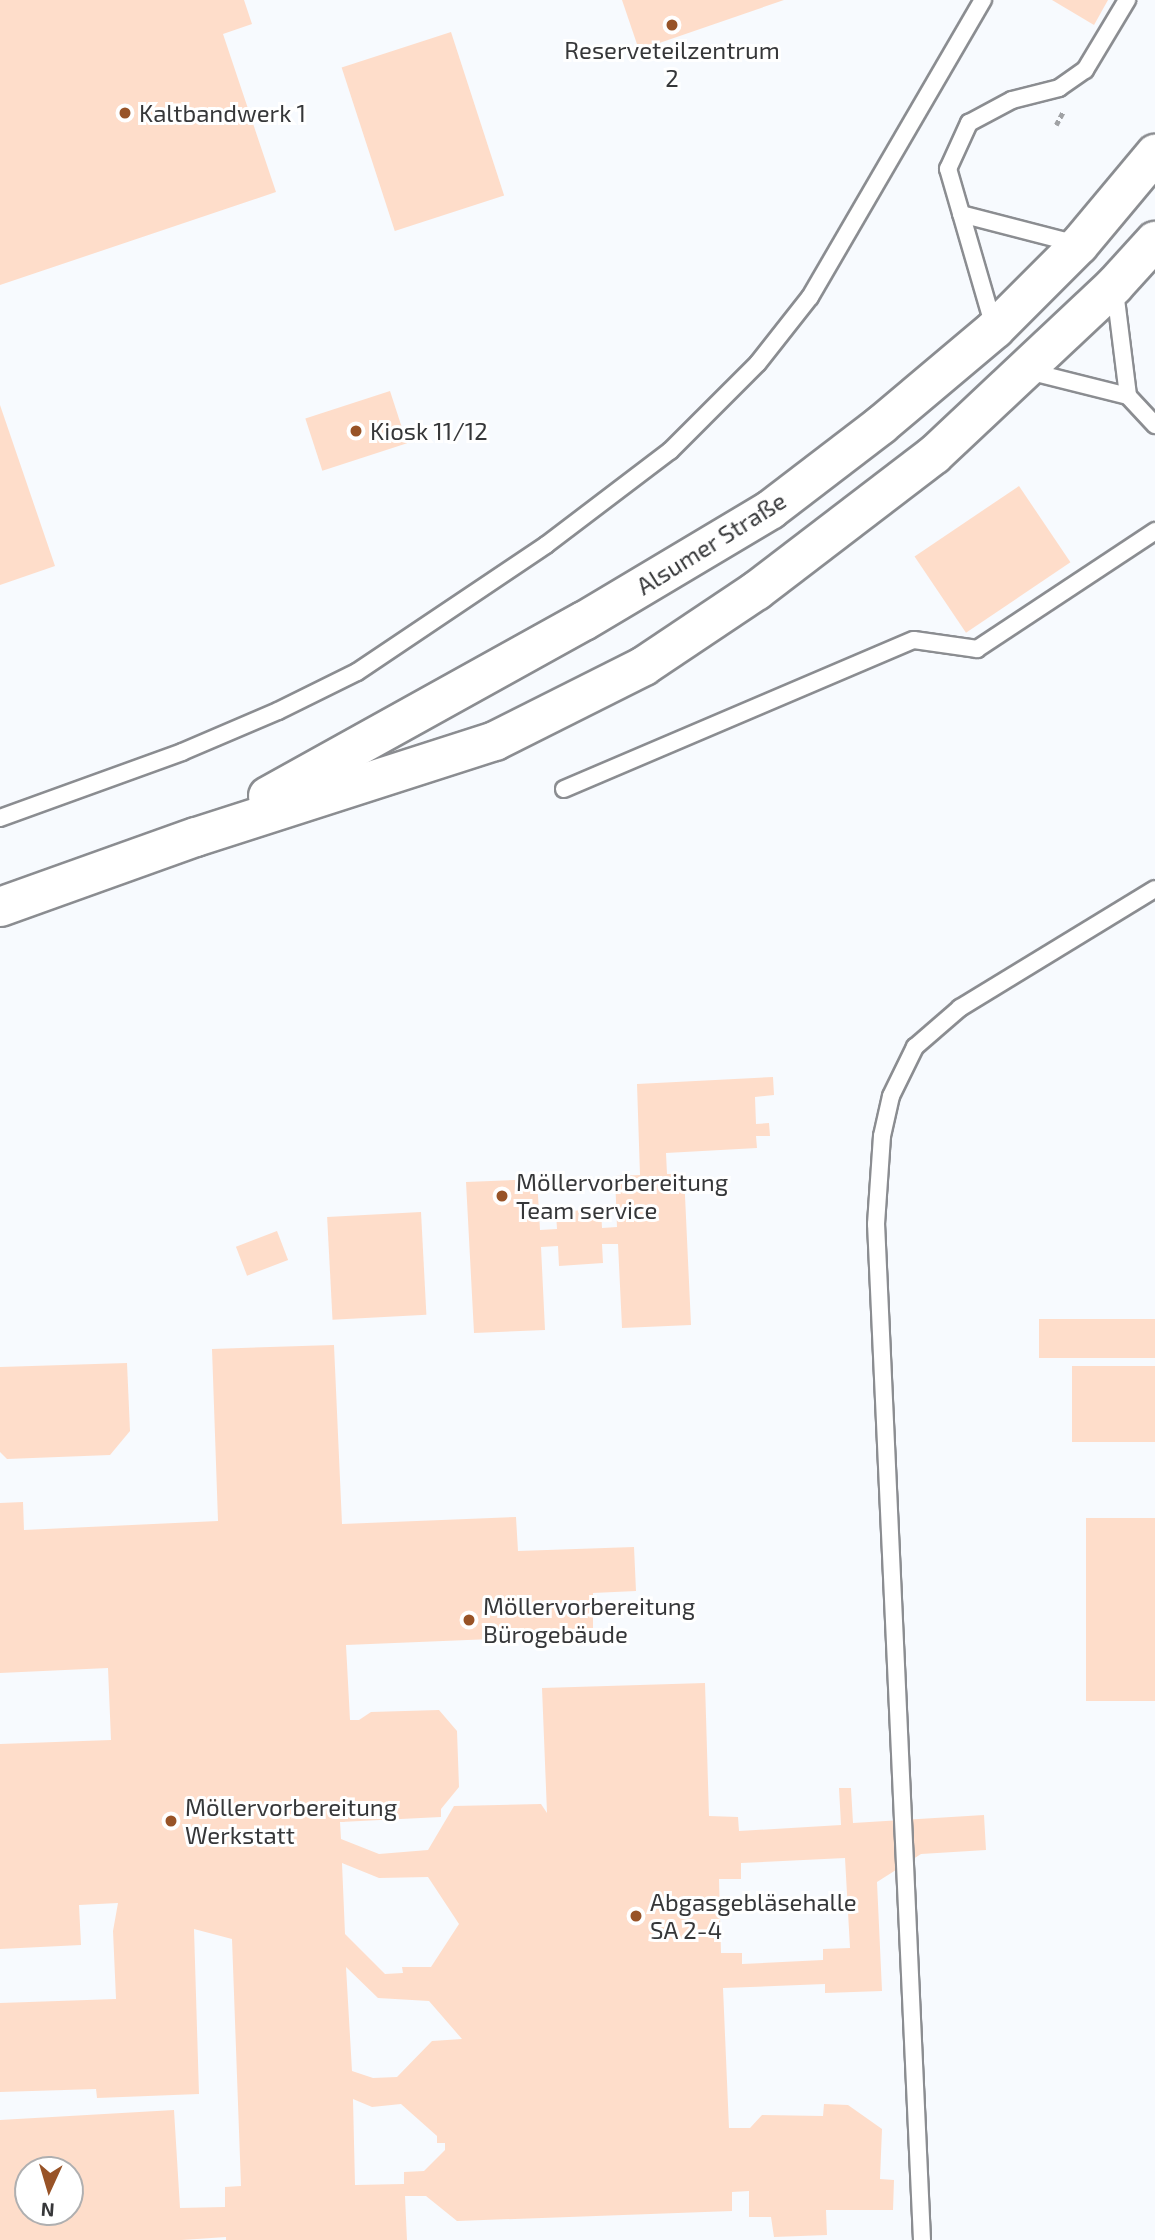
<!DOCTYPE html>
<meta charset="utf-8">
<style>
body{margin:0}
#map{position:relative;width:1155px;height:2240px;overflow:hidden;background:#f7fafe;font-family:"Exo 2",sans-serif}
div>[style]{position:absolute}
.building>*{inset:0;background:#feddca;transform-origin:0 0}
.path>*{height:4.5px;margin-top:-2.25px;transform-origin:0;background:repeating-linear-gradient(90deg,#a0a2a5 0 5px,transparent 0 8.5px)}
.roads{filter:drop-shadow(2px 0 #8b8d91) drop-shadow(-2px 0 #8b8d91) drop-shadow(0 2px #8b8d91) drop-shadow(0 -2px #8b8d91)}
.service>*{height:16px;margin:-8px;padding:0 8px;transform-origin:8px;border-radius:8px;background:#fff}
.tertiary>*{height:38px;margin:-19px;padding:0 19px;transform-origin:19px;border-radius:19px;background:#fff}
.dots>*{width:19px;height:19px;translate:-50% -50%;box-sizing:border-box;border:4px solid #fff;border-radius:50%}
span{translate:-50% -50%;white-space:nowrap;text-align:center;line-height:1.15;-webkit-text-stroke:6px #fff;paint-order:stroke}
.poi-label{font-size:24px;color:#363739}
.left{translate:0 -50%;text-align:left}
.street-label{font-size:24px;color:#363739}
.north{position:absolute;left:14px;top:2156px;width:70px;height:70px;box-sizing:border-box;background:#fff;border:2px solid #afafb0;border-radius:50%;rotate:184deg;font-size:19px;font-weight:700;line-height:28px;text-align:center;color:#363739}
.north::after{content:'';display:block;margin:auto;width:24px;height:32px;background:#985327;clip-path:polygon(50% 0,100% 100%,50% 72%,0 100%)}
</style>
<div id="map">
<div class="building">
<div style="clip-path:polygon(0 0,244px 0,252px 24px,223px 34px,276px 192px,0 285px)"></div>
<div style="clip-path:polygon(622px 0,784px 0,639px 50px)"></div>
<div style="clip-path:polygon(1052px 0,1108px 0,1094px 25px)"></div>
<div style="left:451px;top:32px;width:172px;height:115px;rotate:72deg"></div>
<div style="left:390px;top:391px;width:55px;height:89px;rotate:72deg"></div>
<div style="clip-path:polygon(0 405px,55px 566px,0 585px)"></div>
<div style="left:1019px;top:486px;width:92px;height:126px;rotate:56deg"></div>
<div style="clip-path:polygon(773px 1077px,774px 1095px,755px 1097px,756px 1124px,769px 1123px,770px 1136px,756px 1136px,757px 1148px,666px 1153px,667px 1174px,684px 1174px,691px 1325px,622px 1328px,618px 1244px,602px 1244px,603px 1263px,559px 1266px,558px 1246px,541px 1247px,545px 1330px,474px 1333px,466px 1182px,537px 1179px,540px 1230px,557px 1229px,556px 1212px,601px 1209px,602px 1228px,617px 1227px,615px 1176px,640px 1175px,637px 1084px)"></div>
<div style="left:421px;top:1212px;width:103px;height:94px;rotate:87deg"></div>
<div style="left:277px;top:1231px;width:31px;height:44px;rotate:69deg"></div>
<div style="left:1155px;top:1319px;width:39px;height:116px;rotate:90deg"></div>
<div style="clip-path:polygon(evenodd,334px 1345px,342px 1524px,516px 1517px,518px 1551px,634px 1547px,636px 1591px,593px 1593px,593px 1635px,346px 1645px,350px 1720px,359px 1720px,371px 1712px,439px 1710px,457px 1731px,459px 1787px,441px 1809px,441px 1817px,340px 1822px,341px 1839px,379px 1854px,428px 1850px,454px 1806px,541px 1804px,547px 1813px,542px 1688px,705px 1683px,709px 1816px,738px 1817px,739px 1831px,841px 1825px,839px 1788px,851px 1788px,853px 1823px,984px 1815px,986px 1850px,921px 1854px,877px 1882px,882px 1991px,825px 1993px,825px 1984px,723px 1988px,729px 2128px,750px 2128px,762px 2115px,823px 2116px,824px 2104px,848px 2105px,882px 2129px,880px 2179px,894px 2180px,893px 2210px,826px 2210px,827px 2235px,774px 2237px,771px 2217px,749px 2217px,749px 2191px,732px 2192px,732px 2211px,457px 2221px,426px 2196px,405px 2196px,407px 2240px,226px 2240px,226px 2237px,182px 2240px,0 2240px,0 2120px,174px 2110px,180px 2208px,225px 2207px,225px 2187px,241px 2186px,232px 1939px,194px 1929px,199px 2094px,97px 2098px,96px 2089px,0 2092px,0 2003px,116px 1999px,113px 1931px,118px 1903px,79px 1905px,81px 1945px,0 1949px,0 1744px,111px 1740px,108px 1668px,0 1673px,0 1503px,23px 1502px,24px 1530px,218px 1521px,212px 1349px,334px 1345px,845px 1858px,850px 1948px,823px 1949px,823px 1960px,742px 1964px,742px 1953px,721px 1953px,719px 1879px,741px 1879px,741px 1863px,845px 1858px,334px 1345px,342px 1863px,379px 1878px,428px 1877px,459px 1924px,431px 1967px,402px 1967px,403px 1973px,385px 1974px,345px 1934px,342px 1863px,334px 1345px,346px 1967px,378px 1998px,429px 2001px,462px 2039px,432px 2041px,397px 2077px,373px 2078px,352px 2071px,346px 1967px,334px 1345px,353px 2099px,372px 2107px,401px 2104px,437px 2136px,437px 2143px,445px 2143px,445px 2150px,424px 2171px,404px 2172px,404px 2184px,355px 2185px,353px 2099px,334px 1345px,28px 2170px,70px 2170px,70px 2212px,28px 2212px,28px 2170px)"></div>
<div style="clip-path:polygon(127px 1363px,130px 1431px,110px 1455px,7px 1459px,0 1452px,0 1367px)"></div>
<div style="left:1155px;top:1366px;width:76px;height:83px;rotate:90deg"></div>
<div style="left:1155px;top:1518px;width:183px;height:69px;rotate:90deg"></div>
</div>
<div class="path">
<div style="left:1056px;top:125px;width:15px;rotate:-62deg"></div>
</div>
<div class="roads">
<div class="service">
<div style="left:961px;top:214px;width:120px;rotate:14.5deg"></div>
<div style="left:1115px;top:291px;width:106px;rotate:82.9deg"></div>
<div style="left:994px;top:327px;width:165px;rotate:-106.2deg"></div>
<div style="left:948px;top:169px;width:51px;rotate:-65.5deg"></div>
<div style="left:969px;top:123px;width:49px;rotate:-28.1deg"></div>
<div style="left:1012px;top:100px;width:49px;rotate:-14.3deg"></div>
<div style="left:1059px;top:88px;width:32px;rotate:-35deg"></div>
<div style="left:1085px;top:70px;width:82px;rotate:-59deg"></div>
<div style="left:1028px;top:371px;width:103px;rotate:14deg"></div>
<div style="left:1128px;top:396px;width:40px;rotate:47deg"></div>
<div style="left:564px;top:789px;width:380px;rotate:-23.1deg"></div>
<div style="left:914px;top:640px;width:64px;rotate:8.1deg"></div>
<div style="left:977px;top:649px;width:214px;rotate:-33.5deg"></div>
<div style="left:0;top:818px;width:194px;rotate:-19.9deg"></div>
<div style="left:182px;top:752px;width:104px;rotate:-23.1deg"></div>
<div style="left:278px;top:711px;width:88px;rotate:-26.3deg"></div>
<div style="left:357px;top:672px;width:228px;rotate:-33.9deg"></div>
<div style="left:546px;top:545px;width:156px;rotate:-37.2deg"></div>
<div style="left:670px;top:451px;width:124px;rotate:-45deg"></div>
<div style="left:758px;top:363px;width:84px;rotate:-51.8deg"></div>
<div style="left:810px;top:297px;width:344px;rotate:-59.8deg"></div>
<div style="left:922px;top:2240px;width:1017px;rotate:-92.59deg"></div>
<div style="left:876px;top:1224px;width:88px;rotate:-86.1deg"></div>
<div style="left:882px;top:1136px;width:41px;rotate:-77.3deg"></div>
<div style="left:891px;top:1096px;width:55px;rotate:-63.9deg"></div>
<div style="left:915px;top:1047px;width:60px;rotate:-40.9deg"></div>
<div style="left:960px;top:1008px;width:228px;rotate:-31.4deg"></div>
</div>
<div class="tertiary">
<div style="left:268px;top:796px;width:361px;rotate:-29deg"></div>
<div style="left:584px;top:621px;width:217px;rotate:-30.8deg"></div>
<div style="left:770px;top:510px;width:140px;rotate:-37.4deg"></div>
<div style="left:881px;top:425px;width:149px;rotate:-40.1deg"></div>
<div style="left:995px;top:329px;width:119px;rotate:-45deg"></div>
<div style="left:1079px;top:245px;width:119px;rotate:-50.1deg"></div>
<div style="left:0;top:907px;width:208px;rotate:-19.7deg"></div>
<div style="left:196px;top:837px;width:314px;rotate:-17.8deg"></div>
<div style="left:495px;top:741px;width:167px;rotate:-26.7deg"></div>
<div style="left:644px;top:666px;width:135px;rotate:-33.8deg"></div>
<div style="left:756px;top:591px;width:224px;rotate:-37.4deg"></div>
<div style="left:934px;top:455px;width:247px;rotate:-43.2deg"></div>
<div style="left:1114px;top:286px;width:61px;rotate:-47.7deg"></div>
</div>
</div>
<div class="dots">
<div style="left:672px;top:25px;background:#985327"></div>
<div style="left:125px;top:113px;background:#985327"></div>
<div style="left:356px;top:431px;background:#985327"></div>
<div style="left:502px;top:1196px;background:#985327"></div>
<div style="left:469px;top:1620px;background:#985327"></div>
<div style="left:171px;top:1821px;background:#985327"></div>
<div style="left:636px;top:1916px;background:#985327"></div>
</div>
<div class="poi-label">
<span style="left:672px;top:64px">Reserveteilzentrum<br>2</span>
<span class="left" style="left:139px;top:113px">Kaltbandwerk 1</span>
<span class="left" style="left:370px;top:431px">Kiosk 11/12</span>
<span class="left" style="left:516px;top:1196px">Möllervorbereitung<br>Team service</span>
<span class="left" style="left:483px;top:1620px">Möllervorbereitung<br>Bürogebäude</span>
<span class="left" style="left:185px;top:1821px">Möllervorbereitung<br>Werkstatt</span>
<span class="left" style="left:650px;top:1916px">Abgasgebläsehalle<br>SA 2-4</span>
</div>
<div class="street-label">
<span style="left:711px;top:543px;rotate:-32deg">Alsumer Straße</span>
</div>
<div class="north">N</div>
</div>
